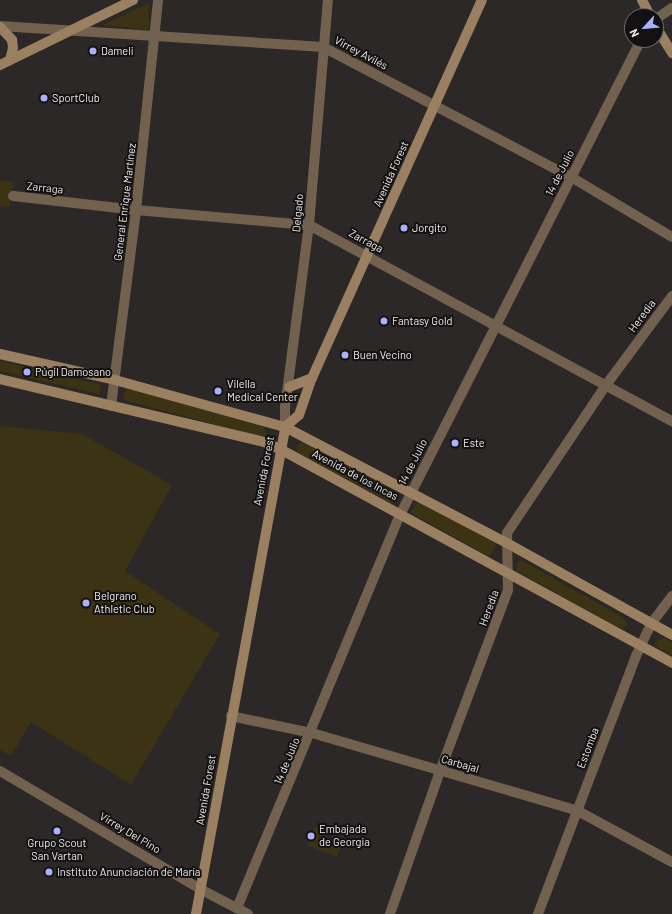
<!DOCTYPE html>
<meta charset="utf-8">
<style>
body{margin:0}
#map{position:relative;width:672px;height:914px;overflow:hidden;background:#2b2827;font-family:Barlow,sans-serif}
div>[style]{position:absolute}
.green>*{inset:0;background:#3b3314;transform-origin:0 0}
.street>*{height:10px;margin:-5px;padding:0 5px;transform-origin:5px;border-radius:5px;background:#71614e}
.secondary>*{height:10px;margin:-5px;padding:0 5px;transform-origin:5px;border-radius:5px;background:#9a7f61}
.dots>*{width:11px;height:11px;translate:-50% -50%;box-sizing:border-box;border:2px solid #131111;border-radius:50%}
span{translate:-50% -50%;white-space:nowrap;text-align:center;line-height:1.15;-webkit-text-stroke:4px #131111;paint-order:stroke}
.poi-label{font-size:11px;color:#edebea}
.left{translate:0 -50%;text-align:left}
.street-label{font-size:11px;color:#edebea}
.north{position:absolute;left:624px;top:8px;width:40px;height:40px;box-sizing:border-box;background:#131111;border:1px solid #6a6868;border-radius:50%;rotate:243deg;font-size:11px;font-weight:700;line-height:16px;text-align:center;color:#edebea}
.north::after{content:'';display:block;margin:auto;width:14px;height:18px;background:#a9b0fc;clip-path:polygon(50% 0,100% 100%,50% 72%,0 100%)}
</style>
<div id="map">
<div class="green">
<div style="clip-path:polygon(149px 3px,149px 30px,103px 25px)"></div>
<div style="clip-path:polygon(0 180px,13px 182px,10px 207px,0 206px)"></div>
<div style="left:0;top:361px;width:104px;height:10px;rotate:13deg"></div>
<div style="clip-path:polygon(128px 388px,264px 427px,266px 434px,261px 437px,124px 400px,124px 393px)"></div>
<div style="clip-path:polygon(0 426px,82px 434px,172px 485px,125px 571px,220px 634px,131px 785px,31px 722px,11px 756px,0 750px)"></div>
<div style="clip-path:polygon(302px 442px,395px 493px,396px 500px,392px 503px,298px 453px,296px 447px)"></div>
<div style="left:418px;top:500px;width:90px;height:15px;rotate:29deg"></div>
<div style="clip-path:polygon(521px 560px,624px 618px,628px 624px,624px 629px,619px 628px,517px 571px,517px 563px)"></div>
<div style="clip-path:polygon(664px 638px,672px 642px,672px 656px,655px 646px,657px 640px)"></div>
<div style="clip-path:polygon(314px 827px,321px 830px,319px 838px,332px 844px,335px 835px,344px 839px,337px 857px,307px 845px)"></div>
</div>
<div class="street">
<div style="left:656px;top:19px;width:19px;rotate:-35deg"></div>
<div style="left:0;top:26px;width:324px;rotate:3.7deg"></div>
<div style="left:323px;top:47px;width:280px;rotate:27.7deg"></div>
<div style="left:571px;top:177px;width:117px;rotate:30.7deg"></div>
<div style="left:13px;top:196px;width:124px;rotate:6.5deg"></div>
<div style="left:136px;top:210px;width:174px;rotate:5deg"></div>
<div style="left:309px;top:225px;width:413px;rotate:28.4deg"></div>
<div style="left:111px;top:406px;width:198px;rotate:-82.7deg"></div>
<div style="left:136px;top:210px;width:211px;rotate:-84deg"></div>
<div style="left:285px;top:427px;width:20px;rotate:-90deg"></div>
<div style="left:285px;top:407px;width:184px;rotate:-82.5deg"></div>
<div style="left:309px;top:225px;width:226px;rotate:-85.2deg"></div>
<div style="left:231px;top:716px;width:83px;rotate:11.9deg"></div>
<div style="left:312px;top:733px;width:277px;rotate:16.3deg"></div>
<div style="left:578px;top:811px;width:107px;rotate:28.5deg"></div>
<div style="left:0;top:771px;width:232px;rotate:30.5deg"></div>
<div style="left:200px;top:889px;width:54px;rotate:27.5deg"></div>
<div style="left:237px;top:908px;width:428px;rotate:-67.5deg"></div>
<div style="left:401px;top:513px;width:530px;rotate:-63.1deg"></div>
<div style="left:390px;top:914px;width:151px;rotate:-70.7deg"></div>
<div style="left:440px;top:771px;width:193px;rotate:-69.4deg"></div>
<div style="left:508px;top:590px;width:57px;rotate:-91deg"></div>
<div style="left:507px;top:533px;width:178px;rotate:-56.2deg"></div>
<div style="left:606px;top:385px;width:111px;rotate:-53.4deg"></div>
<div style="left:538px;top:914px;width:276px;rotate:-69.2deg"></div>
<div style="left:636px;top:656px;width:35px;rotate:-65deg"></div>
<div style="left:651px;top:624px;width:35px;rotate:-53deg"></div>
</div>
<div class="secondary">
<div style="left:642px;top:0;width:18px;rotate:63deg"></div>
<div style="left:0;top:27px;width:18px;rotate:47deg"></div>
<div style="left:12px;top:40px;width:8px;rotate:83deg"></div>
<div style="left:13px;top:48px;width:12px;rotate:104deg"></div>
<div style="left:656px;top:27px;width:31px;rotate:58deg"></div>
<div style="left:0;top:65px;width:148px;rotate:-26deg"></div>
<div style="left:0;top:354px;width:118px;rotate:12.7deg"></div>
<div style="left:115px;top:380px;width:176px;rotate:15.5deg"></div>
<div style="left:285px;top:427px;width:250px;rotate:27.6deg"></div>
<div style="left:507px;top:543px;width:189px;rotate:29.1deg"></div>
<div style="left:0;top:379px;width:271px;rotate:13.4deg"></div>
<div style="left:264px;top:442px;width:17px;rotate:24deg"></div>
<div style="left:280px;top:449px;width:447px;rotate:28.6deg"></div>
<div style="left:289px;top:387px;width:25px;rotate:-21deg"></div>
<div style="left:196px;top:914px;width:495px;rotate:-79.6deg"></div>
<div style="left:285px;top:427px;width:18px;rotate:-41deg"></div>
<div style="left:299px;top:415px;width:39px;rotate:-71deg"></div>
<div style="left:312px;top:378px;width:414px;rotate:-65.8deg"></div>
</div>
<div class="dots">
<div style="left:93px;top:51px;background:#a9b0fc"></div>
<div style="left:44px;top:98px;background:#a9b0fc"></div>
<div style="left:404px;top:228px;background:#a9b0fc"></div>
<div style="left:384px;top:321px;background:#a9b0fc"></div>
<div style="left:345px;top:355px;background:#a9b0fc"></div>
<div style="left:27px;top:372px;background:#a9b0fc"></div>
<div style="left:218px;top:391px;background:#a9b0fc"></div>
<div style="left:455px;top:443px;background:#a9b0fc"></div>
<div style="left:86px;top:603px;background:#a9b0fc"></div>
<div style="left:57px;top:831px;background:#a9b0fc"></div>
<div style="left:311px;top:836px;background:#a9b0fc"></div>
<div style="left:49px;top:872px;background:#a9b0fc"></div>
</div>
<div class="poi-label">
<span class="left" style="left:101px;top:51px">Dameli</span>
<span class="left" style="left:52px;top:98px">SportClub</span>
<span class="left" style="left:412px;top:228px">Jorgito</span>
<span class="left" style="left:392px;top:321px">Fantasy Gold</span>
<span class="left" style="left:353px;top:355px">Buen Vecino</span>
<span class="left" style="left:35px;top:372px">Púgil Damosano</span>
<span class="left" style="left:227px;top:391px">Vilella<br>Medical Center</span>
<span class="left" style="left:463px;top:443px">Este</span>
<span class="left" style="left:94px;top:603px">Belgrano<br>Athletic Club</span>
<span class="left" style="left:319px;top:836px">Embajada<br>de Georgia</span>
<span style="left:57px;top:850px">Grupo Scout<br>San Vartan</span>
<span class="left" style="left:57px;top:872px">Instituto Anunciación de María</span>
</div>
<div class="street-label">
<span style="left:361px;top:53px;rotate:28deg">Virrey Avilés</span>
<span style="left:560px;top:173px;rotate:-63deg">14 de Julio</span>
<span style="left:391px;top:174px;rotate:-66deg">Avenida Forest</span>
<span style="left:45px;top:188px;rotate:6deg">Zarraga</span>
<span style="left:125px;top:202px;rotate:-83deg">General Enrique Martínez</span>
<span style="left:298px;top:213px;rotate:-85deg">Delgado</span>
<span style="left:366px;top:241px;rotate:28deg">Zarraga</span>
<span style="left:642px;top:316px;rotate:-54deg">Heredia</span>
<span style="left:413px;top:462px;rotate:-63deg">14 de Julio</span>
<span style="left:264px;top:471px;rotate:-79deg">Avenida Forest</span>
<span style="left:355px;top:475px;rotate:28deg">Avenida de los Incas</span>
<span style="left:489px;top:608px;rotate:-70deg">Heredia</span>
<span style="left:588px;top:748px;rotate:-69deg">Estomba</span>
<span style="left:287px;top:761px;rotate:-67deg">14 de Julio</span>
<span style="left:460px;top:764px;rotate:16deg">Carbajal</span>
<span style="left:206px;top:790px;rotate:-80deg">Avenida Forest</span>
<span style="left:130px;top:833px;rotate:31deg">Virrey Del Pino</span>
</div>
<div class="north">N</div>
</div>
